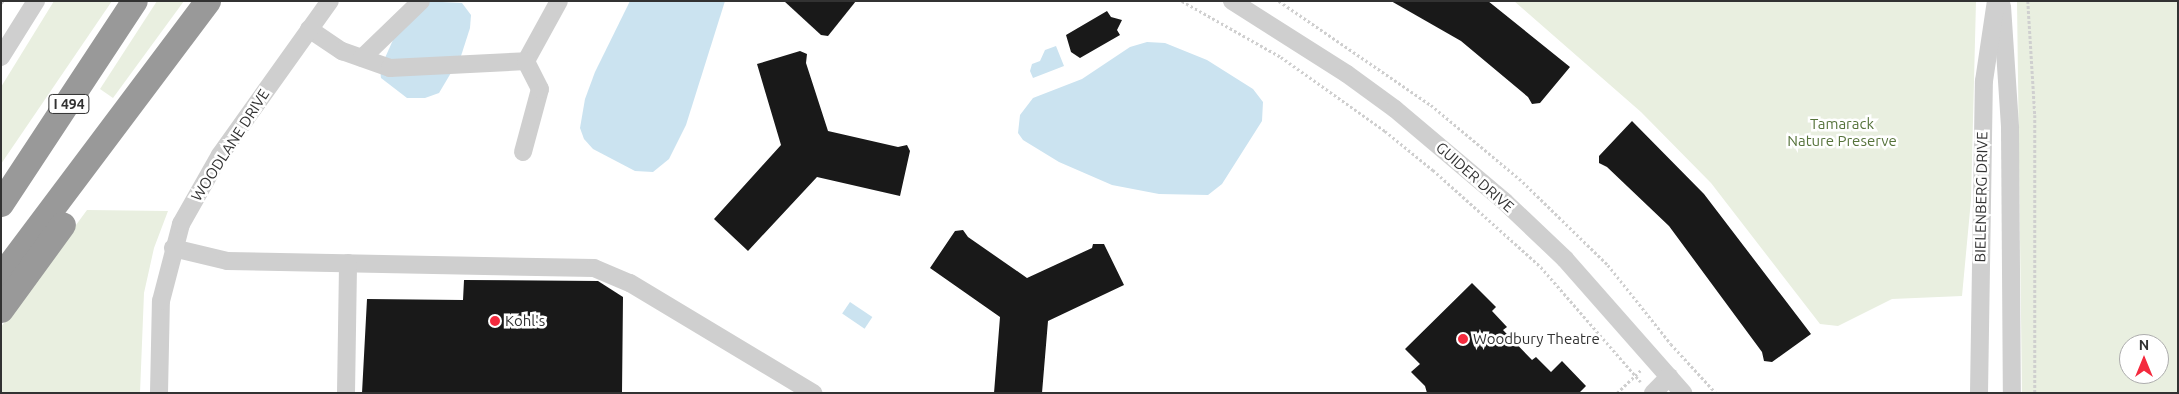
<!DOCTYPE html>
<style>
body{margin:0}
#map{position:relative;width:2179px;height:394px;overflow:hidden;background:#fff;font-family:Ubuntu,sans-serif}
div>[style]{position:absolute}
.green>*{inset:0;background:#e9efe0}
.water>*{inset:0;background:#cbe3f0;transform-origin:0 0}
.building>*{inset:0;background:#191919}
.path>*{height:2.5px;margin-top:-1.25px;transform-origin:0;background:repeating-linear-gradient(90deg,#cfcfcf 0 2.5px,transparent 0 5px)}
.minor>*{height:18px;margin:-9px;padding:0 9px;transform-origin:9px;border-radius:9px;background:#cfcfcf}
.highway>*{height:26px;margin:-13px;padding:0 13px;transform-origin:13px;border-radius:13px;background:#999}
.dots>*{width:14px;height:14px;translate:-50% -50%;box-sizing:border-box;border:2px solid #fff;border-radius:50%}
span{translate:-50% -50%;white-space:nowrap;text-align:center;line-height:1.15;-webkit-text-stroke:5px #fff;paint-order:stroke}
.shield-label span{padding:1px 4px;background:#fff;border:1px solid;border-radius:4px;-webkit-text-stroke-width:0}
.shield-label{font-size:14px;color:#323232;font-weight:700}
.park-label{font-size:15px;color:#56733b}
.street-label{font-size:15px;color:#323232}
.poi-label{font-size:15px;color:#323232}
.left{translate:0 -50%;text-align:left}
.frame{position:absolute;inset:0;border:2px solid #323232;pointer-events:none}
.north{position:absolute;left:2119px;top:334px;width:50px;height:50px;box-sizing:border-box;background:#fff;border:1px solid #adadad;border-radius:50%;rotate:0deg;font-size:14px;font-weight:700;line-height:20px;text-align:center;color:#323232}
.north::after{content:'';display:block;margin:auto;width:18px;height:22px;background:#f42a3e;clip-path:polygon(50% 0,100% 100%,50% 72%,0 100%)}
</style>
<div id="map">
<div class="green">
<div style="clip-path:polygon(54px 1px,112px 1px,1px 164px,1px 87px)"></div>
<div style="clip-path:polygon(157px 1px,184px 1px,113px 98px,100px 89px)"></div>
<div style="clip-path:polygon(1514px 1px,1976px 1px,1971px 200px,1962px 296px,1892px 299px,1838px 326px,1820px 324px,1711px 183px,1641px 112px)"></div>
<div style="clip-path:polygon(evenodd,2017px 1px,2178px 1px,2178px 393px,2022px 393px,2017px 1px,2129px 344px,2159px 344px,2159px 374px,2129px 374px,2129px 344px)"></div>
<div style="clip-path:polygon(87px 210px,168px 211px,154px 248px,144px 293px,140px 393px,1px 393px,1px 327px)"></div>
</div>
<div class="water">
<div style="clip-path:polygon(422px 1px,462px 3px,471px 15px,470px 28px,461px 56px,439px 93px,425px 98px,407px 98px,381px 78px,380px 69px,393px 40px)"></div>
<div style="clip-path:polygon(630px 1px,725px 1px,686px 125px,669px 159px,653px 172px,635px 171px,593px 149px,584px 139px,580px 128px,585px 99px,595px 72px)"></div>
<div style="clip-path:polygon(1147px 42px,1165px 43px,1207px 60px,1253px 89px,1263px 102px,1262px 121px,1222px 184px,1208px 195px,1159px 194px,1112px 185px,1059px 162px,1023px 140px,1018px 133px,1020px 115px,1033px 98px,1082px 79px,1130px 47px)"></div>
<div style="clip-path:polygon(1056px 46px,1064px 66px,1033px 78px,1030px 71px,1032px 64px,1040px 61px,1045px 50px)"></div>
<div style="left:850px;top:302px;width:27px;height:14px;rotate:34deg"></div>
</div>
<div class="building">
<div style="clip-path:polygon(784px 1px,856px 1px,828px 36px,821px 35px)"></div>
<div style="clip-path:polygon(1391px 1px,1488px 1px,1570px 67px,1540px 103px,1532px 104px,1528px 97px,1461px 41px)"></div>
<div style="clip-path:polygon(1107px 11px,1111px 17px,1122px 20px,1117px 30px,1120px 35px,1080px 58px,1071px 52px,1066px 35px)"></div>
<div style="clip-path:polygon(800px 51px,807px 54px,806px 63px,828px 131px,898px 147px,907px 145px,910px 151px,900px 196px,817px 177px,748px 251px,714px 219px,781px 145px,757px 64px)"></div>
<div style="clip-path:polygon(1632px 121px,1704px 194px,1811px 334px,1772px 362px,1764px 361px,1762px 352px,1669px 226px,1607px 167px,1599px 163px,1599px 156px)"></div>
<div style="clip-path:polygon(963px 230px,968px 237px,1027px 278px,1092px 248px,1093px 244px,1104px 244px,1124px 285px,1048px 321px,1042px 393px,994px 393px,1000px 317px,930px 268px,955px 231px)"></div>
<div style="clip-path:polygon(464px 280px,598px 281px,623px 297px,622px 393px,362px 393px,367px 299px,463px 300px)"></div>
<div style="clip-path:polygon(1472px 283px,1496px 307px,1492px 311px,1507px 327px,1503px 330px,1532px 360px,1536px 357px,1551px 372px,1562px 361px,1586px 386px,1579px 393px,1427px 393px,1425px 386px,1411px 372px,1420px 364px,1405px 349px)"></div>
</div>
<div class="path">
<div style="left:1182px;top:1px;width:114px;rotate:29.5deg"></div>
<div style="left:1281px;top:57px;width:128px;rotate:35.4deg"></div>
<div style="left:1385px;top:131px;width:62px;rotate:39.1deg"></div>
<div style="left:1433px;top:170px;width:145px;rotate:41.9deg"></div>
<div style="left:1541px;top:267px;width:152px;rotate:49deg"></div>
<div style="left:1279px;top:1px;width:184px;rotate:34.4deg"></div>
<div style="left:1431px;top:105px;width:120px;rotate:39.9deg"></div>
<div style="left:1523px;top:182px;width:119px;rotate:44.3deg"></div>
<div style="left:1608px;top:265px;width:101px;rotate:51.4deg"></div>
<div style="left:1671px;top:344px;width:67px;rotate:47.4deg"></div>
<div style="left:2028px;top:1px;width:114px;rotate:86.5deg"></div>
<div style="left:2035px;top:115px;width:278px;rotate:90deg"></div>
<div style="left:1px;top:3px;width:3px;rotate:-45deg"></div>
<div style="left:1617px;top:393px;width:33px;rotate:-44deg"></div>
</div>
<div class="minor">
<div style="left:1232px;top:1px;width:136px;rotate:32.4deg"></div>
<div style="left:1347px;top:74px;width:59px;rotate:36.1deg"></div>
<div style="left:1395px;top:109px;width:144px;rotate:40.2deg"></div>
<div style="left:1505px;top:202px;width:83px;rotate:43.5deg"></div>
<div style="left:1565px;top:259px;width:179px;rotate:48.6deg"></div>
<div style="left:2002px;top:6px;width:122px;rotate:86.2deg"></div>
<div style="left:2010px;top:128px;width:265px;rotate:89.6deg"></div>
<div style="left:309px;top:29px;width:40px;rotate:34deg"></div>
<div style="left:342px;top:51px;width:51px;rotate:19.5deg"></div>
<div style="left:390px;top:68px;width:136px;rotate:-2.9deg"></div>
<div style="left:526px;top:61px;width:68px;rotate:-61.2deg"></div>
<div style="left:1px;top:57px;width:66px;rotate:-58deg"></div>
<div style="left:362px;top:58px;width:82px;rotate:-44deg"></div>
<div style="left:523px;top:152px;width:65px;rotate:-74.9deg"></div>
<div style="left:540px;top:89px;width:31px;rotate:-117deg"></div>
<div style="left:173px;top:248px;width:56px;rotate:13.5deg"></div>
<div style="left:227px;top:261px;width:367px;rotate:1.1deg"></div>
<div style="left:594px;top:268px;width:39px;rotate:23deg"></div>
<div style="left:630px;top:283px;width:214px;rotate:31deg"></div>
<div style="left:159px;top:393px;width:92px;rotate:-88.8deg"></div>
<div style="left:161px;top:301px;width:80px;rotate:-75.4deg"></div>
<div style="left:181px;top:224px;width:79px;rotate:-60.5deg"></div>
<div style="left:220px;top:155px;width:189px;rotate:-54.5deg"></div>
<div style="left:346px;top:393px;width:130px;rotate:-89.1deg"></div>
<div style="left:1653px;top:393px;width:23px;rotate:-45deg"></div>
<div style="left:1979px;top:393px;width:312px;rotate:-89.1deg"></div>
<div style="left:1984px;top:81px;width:81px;rotate:-81.5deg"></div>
</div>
<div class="highway">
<div style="left:1px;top:204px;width:243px;rotate:-56.6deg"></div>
<div style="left:1px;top:277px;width:345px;rotate:-53.1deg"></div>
<div style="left:1px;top:310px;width:105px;rotate:-53.9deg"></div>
</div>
<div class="dots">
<div style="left:495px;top:321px;background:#f42a3e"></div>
<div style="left:1463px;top:339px;background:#f42a3e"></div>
</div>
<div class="shield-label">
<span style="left:69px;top:104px">I 494</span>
</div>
<div class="park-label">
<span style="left:1842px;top:132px">Tamarack<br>Nature Preserve</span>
</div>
<div class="street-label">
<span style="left:230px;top:145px;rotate:-57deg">WOODLANE DRIVE</span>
<span style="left:1475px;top:177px;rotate:41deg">GUIDER DRIVE</span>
<span style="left:1981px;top:197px;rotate:-89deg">BIELENBERG DRIVE</span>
</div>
<div class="poi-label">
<span class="left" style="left:505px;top:321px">Kohl's</span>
<span class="left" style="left:1473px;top:339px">Woodbury Theatre</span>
</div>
<div class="frame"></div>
<div class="north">N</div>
</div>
